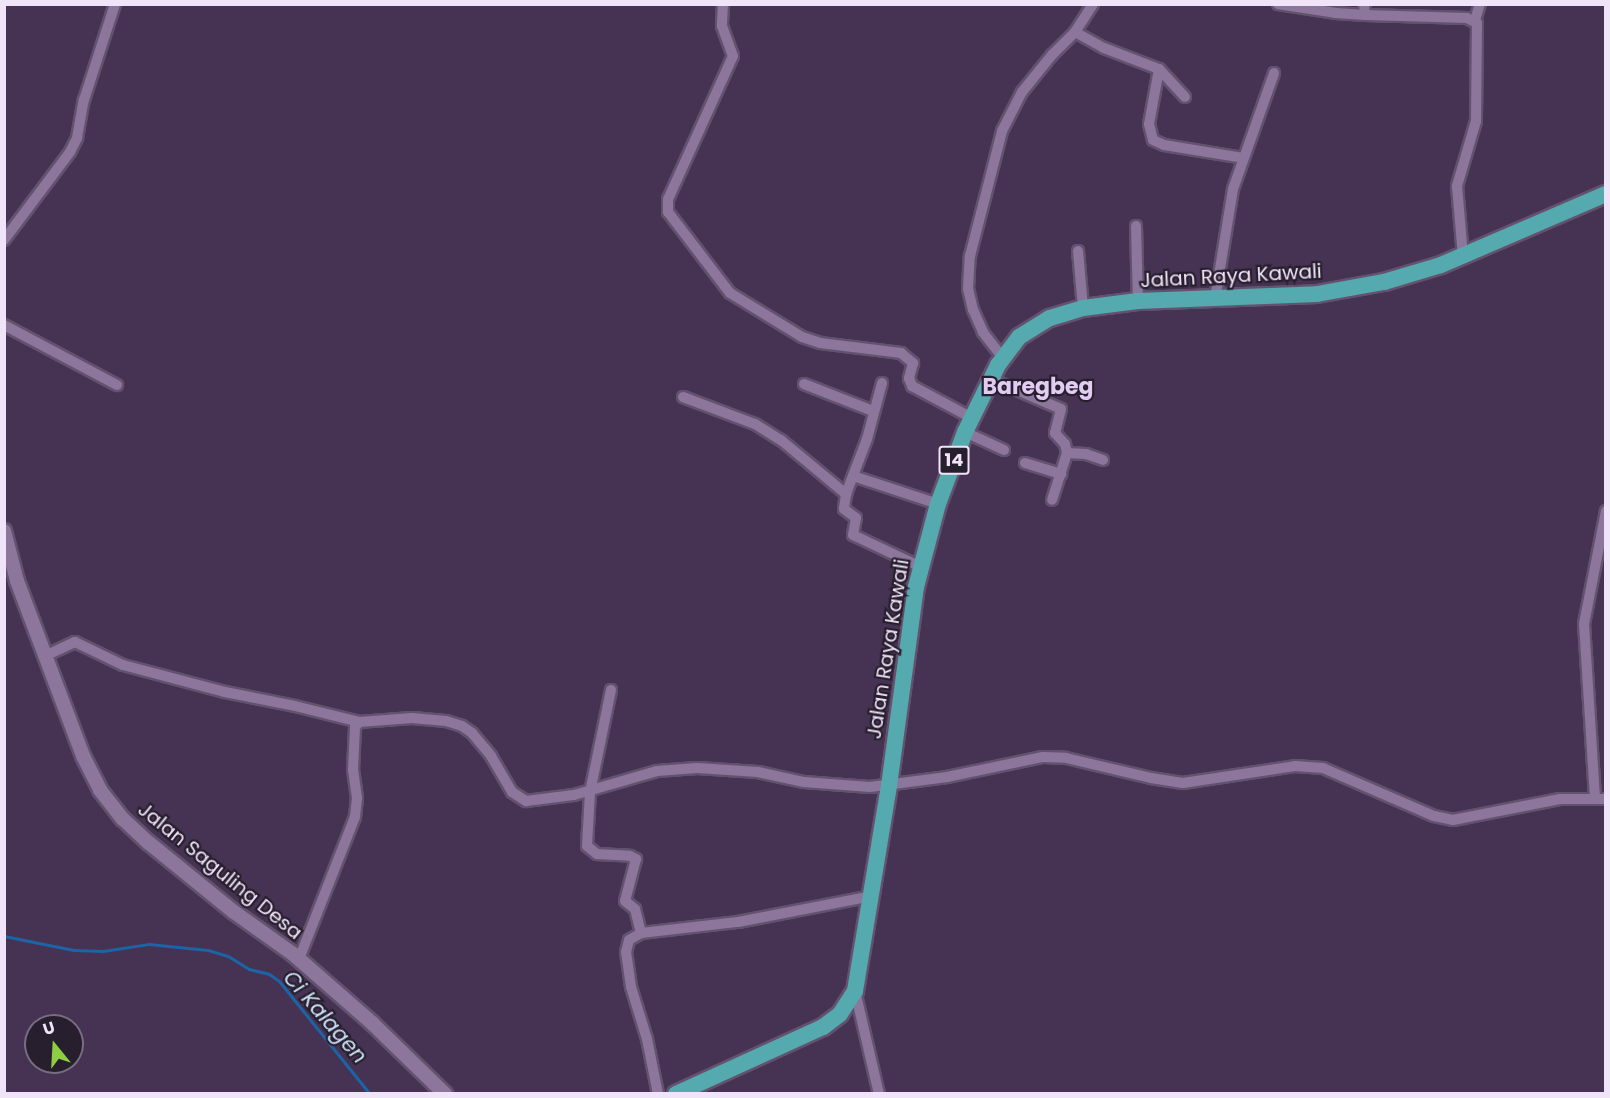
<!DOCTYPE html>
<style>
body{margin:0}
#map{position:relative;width:1610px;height:1098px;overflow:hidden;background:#463353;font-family:Poppins,sans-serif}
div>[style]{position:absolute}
.stream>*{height:3px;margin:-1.5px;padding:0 1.5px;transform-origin:1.5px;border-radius:1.5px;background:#1c64a6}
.roads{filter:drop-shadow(2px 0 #63526e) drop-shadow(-2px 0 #63526e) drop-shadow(0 2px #63526e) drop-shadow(0 -2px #63526e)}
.minor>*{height:10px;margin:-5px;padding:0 5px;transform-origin:5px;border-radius:5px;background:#8c769b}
.tertiary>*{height:14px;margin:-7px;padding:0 7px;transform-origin:7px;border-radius:7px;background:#8c769b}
.trunk>*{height:16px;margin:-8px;padding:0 8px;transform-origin:8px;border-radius:8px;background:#54aaae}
span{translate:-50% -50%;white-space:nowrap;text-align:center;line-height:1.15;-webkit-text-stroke:4.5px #281f2e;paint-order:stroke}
.shield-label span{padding:2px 4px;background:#281f2e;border:2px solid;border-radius:4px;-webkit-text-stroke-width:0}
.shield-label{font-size:18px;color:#efe4f8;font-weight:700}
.street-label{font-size:20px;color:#efe4f8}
.water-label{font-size:21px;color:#cee3f9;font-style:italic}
.quarter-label{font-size:22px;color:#e3ccf4;font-weight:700}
.frame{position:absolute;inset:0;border:6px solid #efe4f8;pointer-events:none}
.north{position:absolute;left:24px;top:1014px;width:60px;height:60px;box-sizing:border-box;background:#281f2e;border:2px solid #786e7f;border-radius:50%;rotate:342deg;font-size:16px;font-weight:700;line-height:24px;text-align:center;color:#efe4f8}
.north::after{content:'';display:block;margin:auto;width:21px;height:27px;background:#8ece43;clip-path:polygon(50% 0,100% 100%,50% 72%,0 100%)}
</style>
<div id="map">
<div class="stream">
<div style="left:4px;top:936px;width:71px;rotate:11.3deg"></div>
<div style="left:74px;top:950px;width:29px;rotate:2deg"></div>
<div style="left:103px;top:951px;width:47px;rotate:-8.7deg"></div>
<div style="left:149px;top:944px;width:59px;rotate:5.8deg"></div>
<div style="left:208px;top:950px;width:21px;rotate:17deg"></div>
<div style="left:228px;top:956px;width:25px;rotate:32deg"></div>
<div style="left:249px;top:969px;width:21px;rotate:14deg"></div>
<div style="left:269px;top:974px;width:12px;rotate:35deg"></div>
<div style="left:279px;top:981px;width:145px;rotate:51.2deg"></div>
</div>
<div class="roads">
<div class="minor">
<div style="left:723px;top:4px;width:22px;rotate:93deg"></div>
<div style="left:722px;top:26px;width:32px;rotate:70deg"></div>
<div style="left:733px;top:56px;width:157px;rotate:114.4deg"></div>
<div style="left:668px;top:199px;width:13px;rotate:90deg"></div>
<div style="left:668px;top:212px;width:102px;rotate:52.6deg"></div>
<div style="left:730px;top:293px;width:84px;rotate:31.4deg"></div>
<div style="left:802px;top:337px;width:19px;rotate:18deg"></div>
<div style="left:820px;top:343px;width:82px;rotate:7deg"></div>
<div style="left:901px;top:353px;width:16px;rotate:40deg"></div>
<div style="left:913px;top:363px;width:16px;rotate:105deg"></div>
<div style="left:909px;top:378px;width:9px;rotate:69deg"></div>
<div style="left:912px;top:386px;width:68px;rotate:28.1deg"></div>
<div style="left:1278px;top:4px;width:59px;rotate:8.8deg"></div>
<div style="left:1336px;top:13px;width:29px;rotate:4deg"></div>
<div style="left:1364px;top:4px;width:11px;rotate:85deg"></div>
<div style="left:1365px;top:15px;width:102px;rotate:1.7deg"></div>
<div style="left:1467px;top:18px;width:11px;rotate:27deg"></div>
<div style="left:1477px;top:23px;width:98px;rotate:90.6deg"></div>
<div style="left:1476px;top:121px;width:68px;rotate:106.3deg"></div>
<div style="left:1457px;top:186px;width:70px;rotate:85.1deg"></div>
<div style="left:1475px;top:20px;width:17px;rotate:-73deg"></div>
<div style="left:1075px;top:32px;width:33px;rotate:29deg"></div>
<div style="left:1104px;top:48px;width:59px;rotate:20.9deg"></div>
<div style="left:1159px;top:69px;width:38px;rotate:47deg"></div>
<div style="left:1159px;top:69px;width:56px;rotate:100.3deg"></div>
<div style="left:1149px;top:124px;width:16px;rotate:76deg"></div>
<div style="left:1153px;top:140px;width:12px;rotate:24deg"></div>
<div style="left:1164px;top:145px;width:80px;rotate:9.3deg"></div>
<div style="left:1136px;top:226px;width:75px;rotate:88.5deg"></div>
<div style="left:4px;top:240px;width:110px;rotate:-53.1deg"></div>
<div style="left:70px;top:152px;width:16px;rotate:-63deg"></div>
<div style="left:77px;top:138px;width:39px;rotate:-80deg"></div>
<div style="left:84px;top:100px;width:101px;rotate:-72.1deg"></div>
<div style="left:1078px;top:251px;width:57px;rotate:85deg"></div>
<div style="left:1215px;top:299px;width:111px;rotate:-80.7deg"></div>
<div style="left:1233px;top:189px;width:123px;rotate:-70.5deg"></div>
<div style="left:4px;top:325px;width:128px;rotate:28deg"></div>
<div style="left:1003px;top:358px;width:33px;rotate:-128deg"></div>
<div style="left:983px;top:332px;width:24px;rotate:-114deg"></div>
<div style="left:973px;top:310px;width:22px;rotate:-103deg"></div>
<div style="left:968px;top:289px;width:33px;rotate:-87deg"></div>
<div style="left:970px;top:256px;width:129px;rotate:-75.6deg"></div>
<div style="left:1002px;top:131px;width:44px;rotate:-62.9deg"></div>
<div style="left:1022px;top:92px;width:48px;rotate:-51deg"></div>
<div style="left:1052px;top:55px;width:33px;rotate:-45deg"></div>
<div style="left:1075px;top:32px;width:33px;rotate:-57deg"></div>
<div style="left:991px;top:379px;width:76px;rotate:23.2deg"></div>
<div style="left:1061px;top:409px;width:25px;rotate:104deg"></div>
<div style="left:1055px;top:433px;width:15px;rotate:48deg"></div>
<div style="left:1065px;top:444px;width:9px;rotate:77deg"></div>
<div style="left:1067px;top:453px;width:49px;rotate:107.7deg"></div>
<div style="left:882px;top:383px;width:58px;rotate:105deg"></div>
<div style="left:867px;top:439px;width:59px;rotate:110.9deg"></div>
<div style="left:846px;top:494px;width:15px;rotate:98deg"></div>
<div style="left:844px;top:509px;width:15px;rotate:37deg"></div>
<div style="left:856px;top:518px;width:17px;rotate:100deg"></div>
<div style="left:853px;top:535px;width:75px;rotate:25.2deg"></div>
<div style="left:804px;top:384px;width:74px;rotate:21.4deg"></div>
<div style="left:683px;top:397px;width:77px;rotate:20.6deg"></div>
<div style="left:755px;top:424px;width:31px;rotate:32deg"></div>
<div style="left:781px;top:440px;width:85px;rotate:39.7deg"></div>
<div style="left:965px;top:432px;width:43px;rotate:24.8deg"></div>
<div style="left:1067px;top:453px;width:19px;rotate:3deg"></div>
<div style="left:1086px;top:454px;width:18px;rotate:19deg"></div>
<div style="left:1025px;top:463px;width:38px;rotate:17deg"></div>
<div style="left:853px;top:476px;width:89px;rotate:18.2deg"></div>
<div style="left:47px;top:655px;width:31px;rotate:-25deg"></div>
<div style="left:75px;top:642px;width:53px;rotate:25.6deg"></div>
<div style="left:123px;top:665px;width:106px;rotate:14.8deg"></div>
<div style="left:225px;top:692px;width:71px;rotate:11.3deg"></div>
<div style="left:295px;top:706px;width:66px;rotate:14deg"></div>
<div style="left:359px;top:722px;width:53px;rotate:-4.3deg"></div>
<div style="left:412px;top:718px;width:34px;rotate:5deg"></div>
<div style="left:446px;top:721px;width:17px;rotate:17deg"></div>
<div style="left:462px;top:726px;width:12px;rotate:35deg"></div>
<div style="left:472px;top:733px;width:30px;rotate:50deg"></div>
<div style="left:491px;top:756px;width:42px;rotate:59.7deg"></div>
<div style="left:512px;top:792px;width:17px;rotate:33deg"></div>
<div style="left:526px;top:801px;width:48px;rotate:-7.1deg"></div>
<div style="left:574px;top:795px;width:86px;rotate:-16.1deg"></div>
<div style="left:657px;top:771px;width:40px;rotate:-4.3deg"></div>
<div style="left:697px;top:768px;width:61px;rotate:3.8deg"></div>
<div style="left:758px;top:772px;width:47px;rotate:12.3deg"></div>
<div style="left:804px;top:782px;width:66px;rotate:4.3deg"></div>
<div style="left:870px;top:787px;width:78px;rotate:-7.4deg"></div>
<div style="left:947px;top:777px;width:98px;rotate:-11.8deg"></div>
<div style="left:1043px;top:757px;width:23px;rotate:2deg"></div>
<div style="left:1066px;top:758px;width:87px;rotate:13.2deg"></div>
<div style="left:1151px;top:778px;width:32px;rotate:9deg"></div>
<div style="left:1183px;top:783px;width:113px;rotate:-8.6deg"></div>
<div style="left:1295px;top:766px;width:28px;rotate:4deg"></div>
<div style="left:1323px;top:768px;width:121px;rotate:23.4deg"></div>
<div style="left:1434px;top:816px;width:19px;rotate:12deg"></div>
<div style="left:1453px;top:820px;width:109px;rotate:-11.1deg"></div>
<div style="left:1560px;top:799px;width:46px"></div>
<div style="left:611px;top:690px;width:104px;rotate:101.6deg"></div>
<div style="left:590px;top:792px;width:54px;rotate:93.2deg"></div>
<div style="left:587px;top:846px;width:13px;rotate:39deg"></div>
<div style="left:597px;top:854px;width:33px;rotate:3deg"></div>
<div style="left:630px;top:856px;width:7px;rotate:27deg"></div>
<div style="left:636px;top:859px;width:43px;rotate:104.7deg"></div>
<div style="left:625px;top:901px;width:13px;rotate:39deg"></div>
<div style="left:635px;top:909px;width:25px;rotate:76deg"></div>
<div style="left:1595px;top:798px;width:174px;rotate:-93.6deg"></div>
<div style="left:1584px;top:624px;width:115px;rotate:-79deg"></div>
<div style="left:299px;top:959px;width:153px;rotate:-68.5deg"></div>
<div style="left:355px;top:817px;width:19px;rotate:-84deg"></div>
<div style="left:357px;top:798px;width:28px;rotate:-98deg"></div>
<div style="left:353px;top:770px;width:43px;rotate:-87.3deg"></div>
<div style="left:355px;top:727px;width:6px;rotate:-51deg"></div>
<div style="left:855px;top:991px;width:106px;rotate:76.9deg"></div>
<div style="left:658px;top:1094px;width:56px;rotate:-101.3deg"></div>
<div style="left:647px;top:1039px;width:54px;rotate:-107.1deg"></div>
<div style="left:631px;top:987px;width:35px;rotate:-98deg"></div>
<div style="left:626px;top:952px;width:12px;rotate:-76deg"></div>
<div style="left:629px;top:940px;width:14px;rotate:-30deg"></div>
<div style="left:641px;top:933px;width:98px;rotate:-6.5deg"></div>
<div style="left:738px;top:922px;width:136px;rotate:-11deg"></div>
</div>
<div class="tertiary">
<div style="left:4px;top:531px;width:52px;rotate:75.4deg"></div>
<div style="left:17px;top:581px;width:187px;rotate:69.3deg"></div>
<div style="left:83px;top:756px;width:38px;rotate:63deg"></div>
<div style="left:100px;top:790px;width:37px;rotate:52deg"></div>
<div style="left:123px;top:819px;width:35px;rotate:43deg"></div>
<div style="left:149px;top:843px;width:109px;rotate:39.1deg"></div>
<div style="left:234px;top:912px;width:72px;rotate:35.4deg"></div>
<div style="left:293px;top:954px;width:105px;rotate:41.1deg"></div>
<div style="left:372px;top:1023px;width:102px;rotate:44.2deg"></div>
</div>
<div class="trunk">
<div style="left:676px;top:1094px;width:162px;rotate:-24.5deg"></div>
<div style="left:823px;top:1027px;width:21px;rotate:-37deg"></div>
<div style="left:840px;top:1014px;width:27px;rotate:-57deg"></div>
<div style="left:855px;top:991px;width:208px;rotate:-80.6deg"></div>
<div style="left:889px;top:786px;width:201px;rotate:-82.3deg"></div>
<div style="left:916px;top:587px;width:86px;rotate:-75.2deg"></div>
<div style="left:938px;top:504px;width:77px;rotate:-69.4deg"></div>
<div style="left:965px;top:432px;width:75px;rotate:-63.8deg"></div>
<div style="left:998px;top:365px;width:35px;rotate:-53deg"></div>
<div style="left:1019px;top:337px;width:36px;rotate:-32deg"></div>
<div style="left:1050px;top:318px;width:34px;rotate:-17deg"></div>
<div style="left:1083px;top:308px;width:55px;rotate:-7.3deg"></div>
<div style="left:1138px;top:301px;width:179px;rotate:-2.2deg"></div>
<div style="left:1317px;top:294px;width:68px;rotate:-10.2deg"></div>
<div style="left:1384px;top:282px;width:59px;rotate:-16.6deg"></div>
<div style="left:1441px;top:265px;width:180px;rotate:-23.3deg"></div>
</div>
</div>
<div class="shield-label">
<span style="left:954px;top:460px">14</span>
</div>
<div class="street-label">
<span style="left:1231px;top:276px;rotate:-3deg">Jalan Raya Kawali</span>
<span style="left:888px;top:649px;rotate:-81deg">Jalan Raya Kawali</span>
<span style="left:220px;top:871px;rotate:39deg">Jalan Saguling Desa</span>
</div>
<div class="water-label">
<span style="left:325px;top:1017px;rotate:49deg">Ci Kalagen</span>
</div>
<div class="quarter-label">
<span style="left:1038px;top:387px">Baregbeg</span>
</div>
<div class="frame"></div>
<div class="north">U</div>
</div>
